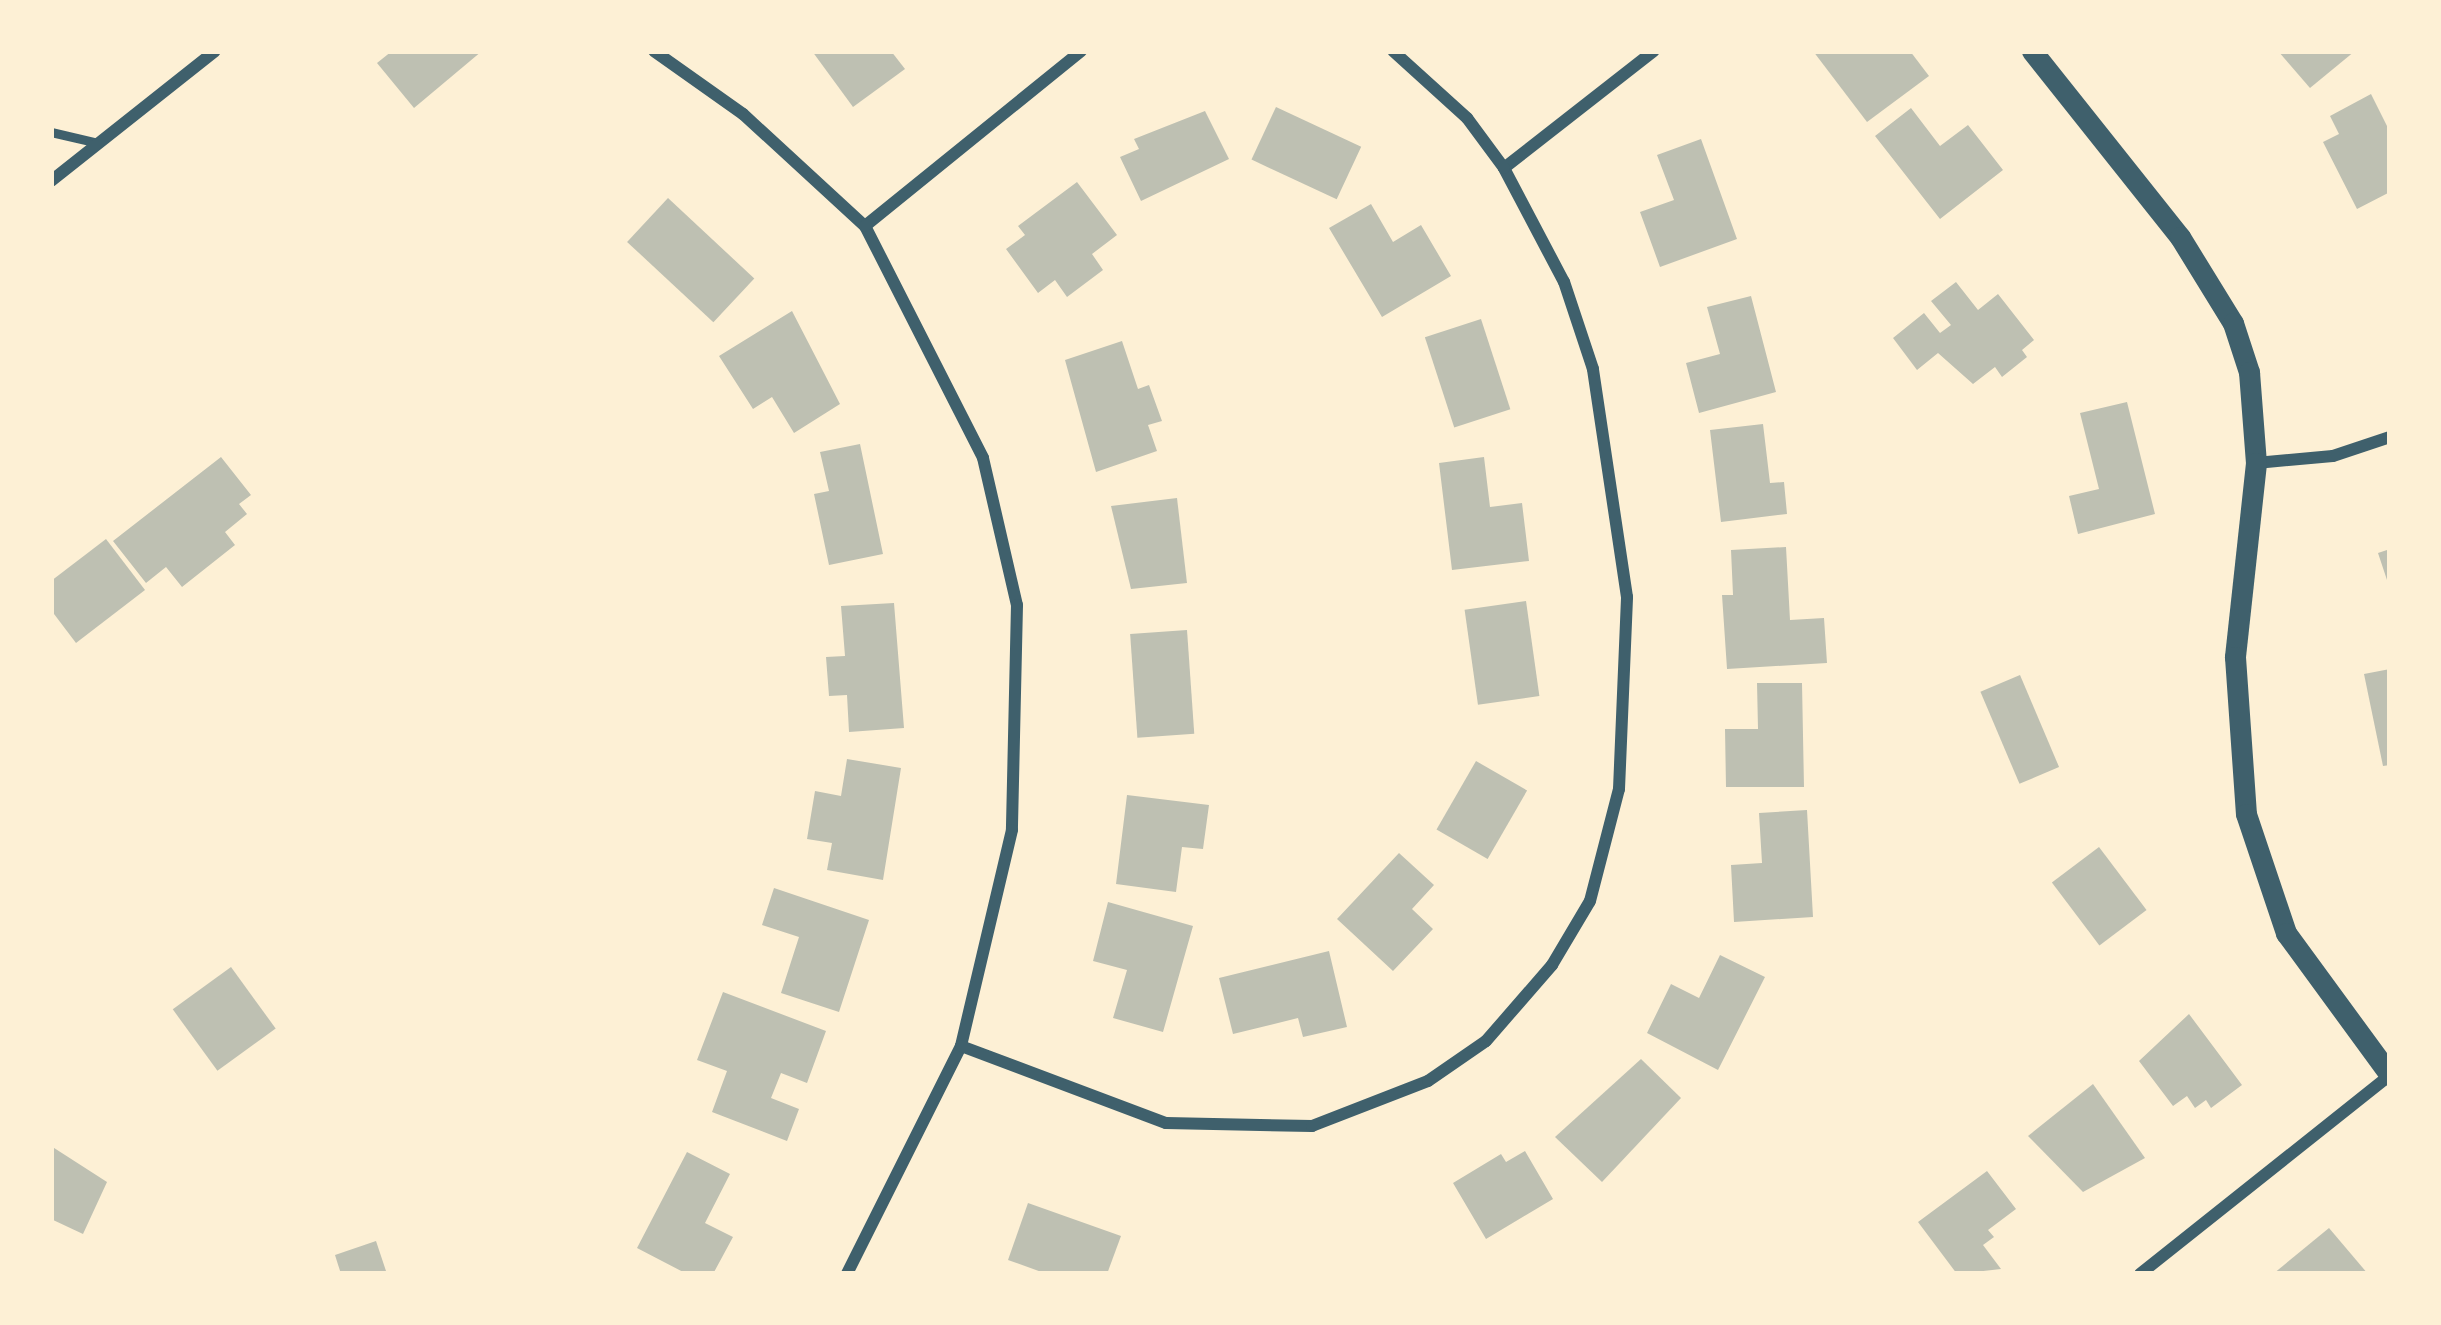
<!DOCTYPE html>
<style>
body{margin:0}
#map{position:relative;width:2441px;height:1325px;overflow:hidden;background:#fdf0d5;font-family:"Fira Sans Condensed",sans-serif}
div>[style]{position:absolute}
.building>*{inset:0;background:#bec0b2;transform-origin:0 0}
.service>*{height:9px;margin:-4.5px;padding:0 4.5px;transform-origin:4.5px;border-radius:4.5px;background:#3f606c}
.minor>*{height:12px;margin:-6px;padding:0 6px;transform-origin:6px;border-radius:6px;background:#3f606c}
.tertiary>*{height:21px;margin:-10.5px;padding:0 10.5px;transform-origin:10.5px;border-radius:10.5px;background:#3f606c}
span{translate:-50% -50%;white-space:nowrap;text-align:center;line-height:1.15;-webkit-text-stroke:10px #fdf0d5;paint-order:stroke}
.frame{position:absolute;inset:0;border:54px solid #fdf0d5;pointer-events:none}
</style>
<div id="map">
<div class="building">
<div style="clip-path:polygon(392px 51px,482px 51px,414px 108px,377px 63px)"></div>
<div style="clip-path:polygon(812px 51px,891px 51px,905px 69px,853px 107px)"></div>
<div style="clip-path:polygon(1813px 51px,1910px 51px,1929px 76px,1867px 122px)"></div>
<div style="clip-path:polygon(2278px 51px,2355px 51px,2310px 88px)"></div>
<div style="clip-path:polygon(2371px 94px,2390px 132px,2390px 192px,2357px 209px,2323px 142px,2339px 134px,2330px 116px)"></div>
<div style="left:1276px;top:107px;width:94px;height:58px;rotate:25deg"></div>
<div style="clip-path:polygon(1911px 108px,1940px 146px,1968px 125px,2003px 170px,1940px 219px,1875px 136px)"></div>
<div style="clip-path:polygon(1205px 111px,1229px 159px,1141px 201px,1120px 157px,1139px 149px,1134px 139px)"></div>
<div style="clip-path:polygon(1701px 139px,1737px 239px,1660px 267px,1640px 212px,1674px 200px,1657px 155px)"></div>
<div style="clip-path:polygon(1077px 182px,1117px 235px,1092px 254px,1103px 270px,1067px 297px,1055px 280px,1038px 293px,1006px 249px,1025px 235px,1018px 226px)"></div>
<div style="left:668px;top:198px;width:118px;height:60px;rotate:43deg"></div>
<div style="clip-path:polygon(1371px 204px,1393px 242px,1421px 225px,1451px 276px,1382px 317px,1329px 228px)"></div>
<div style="clip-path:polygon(1956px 282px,1978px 310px,1998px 294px,2034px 340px,2022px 350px,2027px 357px,2002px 377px,1995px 367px,1973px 384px,1938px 353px,1917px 370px,1893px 338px,1924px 313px,1940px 333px,1951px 325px,1931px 301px)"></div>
<div style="clip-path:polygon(1751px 296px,1776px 392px,1699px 413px,1686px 363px,1720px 354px,1707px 307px)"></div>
<div style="clip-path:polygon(792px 311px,840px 404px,794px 433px,772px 397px,753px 409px,719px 356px)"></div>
<div style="left:1481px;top:319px;width:95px;height:59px;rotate:72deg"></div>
<div style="clip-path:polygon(1122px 341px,1138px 389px,1149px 385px,1162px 421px,1148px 425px,1157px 451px,1096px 472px,1065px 360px)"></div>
<div style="clip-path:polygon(2127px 402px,2155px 514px,2078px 534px,2069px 496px,2099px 489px,2080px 413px)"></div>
<div style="clip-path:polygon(1763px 424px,1770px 483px,1784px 482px,1787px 514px,1721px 522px,1710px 430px)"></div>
<div style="clip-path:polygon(860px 444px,883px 554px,829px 565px,814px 494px,829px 491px,820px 452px)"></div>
<div style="clip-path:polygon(221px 457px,251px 495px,239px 504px,247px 514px,225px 532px,235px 545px,182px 587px,166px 567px,146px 583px,113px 541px)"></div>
<div style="clip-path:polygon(1484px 457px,1490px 507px,1522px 503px,1529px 561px,1452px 570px,1439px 463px)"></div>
<div style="clip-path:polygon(1177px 498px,1187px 583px,1131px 589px,1111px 506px)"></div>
<div style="clip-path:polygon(106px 539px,145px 590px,76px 643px,51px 610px,51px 581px)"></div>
<div style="clip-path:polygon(1786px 547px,1790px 620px,1824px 618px,1827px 663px,1727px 669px,1722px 595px,1733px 595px,1731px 550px)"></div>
<div style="clip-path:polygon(2390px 549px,2390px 586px,2389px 586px,2378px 553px)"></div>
<div style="left:1526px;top:601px;width:96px;height:62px;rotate:82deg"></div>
<div style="clip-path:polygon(894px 603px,904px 728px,849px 732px,847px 695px,829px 696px,826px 657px,845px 656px,841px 606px)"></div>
<div style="left:1187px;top:630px;width:104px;height:57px;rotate:86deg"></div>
<div style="clip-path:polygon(2390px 669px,2390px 765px,2383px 766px,2364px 674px)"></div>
<div style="left:2020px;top:675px;width:100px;height:43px;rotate:67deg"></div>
<div style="clip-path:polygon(1757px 683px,1802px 683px,1804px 787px,1726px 787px,1725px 729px,1758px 729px)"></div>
<div style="clip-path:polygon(847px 759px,901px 768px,883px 880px,827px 870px,832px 843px,807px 839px,815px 791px,841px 796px)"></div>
<div style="left:1476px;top:761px;width:59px;height:79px;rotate:30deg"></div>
<div style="clip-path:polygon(1127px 795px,1209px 805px,1203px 849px,1182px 847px,1176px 892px,1116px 884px)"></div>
<div style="clip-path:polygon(1807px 810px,1813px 917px,1734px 922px,1731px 865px,1762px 863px,1759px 813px)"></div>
<div style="left:2099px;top:847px;width:79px;height:59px;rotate:53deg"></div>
<div style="clip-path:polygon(1399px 853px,1434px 885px,1412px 909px,1433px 929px,1393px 971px,1337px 919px)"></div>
<div style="clip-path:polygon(774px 888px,869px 920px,839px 1012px,781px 993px,799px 937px,762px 925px)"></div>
<div style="clip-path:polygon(1108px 902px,1193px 926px,1163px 1032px,1113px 1018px,1127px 970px,1093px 961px)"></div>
<div style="clip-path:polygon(1329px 951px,1347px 1027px,1303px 1037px,1298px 1018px,1233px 1034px,1219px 978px)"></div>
<div style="clip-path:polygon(1720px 955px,1765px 977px,1718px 1070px,1647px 1033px,1671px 984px,1699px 998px)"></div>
<div style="left:231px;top:967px;width:76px;height:72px;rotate:54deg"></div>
<div style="clip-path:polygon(723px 992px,826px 1031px,807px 1083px,781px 1073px,771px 1098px,799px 1109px,787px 1141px,712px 1112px,727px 1071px,697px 1060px)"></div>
<div style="clip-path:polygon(2189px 1014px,2242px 1085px,2211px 1108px,2206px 1100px,2195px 1108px,2187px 1096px,2173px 1106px,2139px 1061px)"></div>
<div style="clip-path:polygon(1641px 1059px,1681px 1098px,1602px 1182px,1555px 1137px)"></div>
<div style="clip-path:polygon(2093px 1084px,2145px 1158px,2083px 1192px,2028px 1136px)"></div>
<div style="clip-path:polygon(51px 1146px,107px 1182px,83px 1234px,51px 1219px)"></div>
<div style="clip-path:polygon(1525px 1151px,1553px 1199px,1486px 1239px,1453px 1183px,1501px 1154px,1506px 1162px)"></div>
<div style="clip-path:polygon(687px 1152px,730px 1174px,705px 1223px,733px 1237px,713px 1274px,687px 1274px,637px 1248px)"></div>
<div style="clip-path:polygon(1987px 1171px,2016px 1209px,1988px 1230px,1994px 1237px,1983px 1245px,2001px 1269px,1957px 1274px,1918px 1222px)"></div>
<div style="clip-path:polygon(1028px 1203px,1121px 1236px,1107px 1274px,1047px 1274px,1008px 1260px)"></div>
<div style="clip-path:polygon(2329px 1228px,2368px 1274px,2273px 1274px)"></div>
<div style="clip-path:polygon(376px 1241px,387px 1274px,341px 1274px,335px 1255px)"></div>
</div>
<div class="service">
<div style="left:51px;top:132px;width:48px;rotate:13.2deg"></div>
</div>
<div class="minor">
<div style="left:654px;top:51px;width:109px;rotate:35.3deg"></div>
<div style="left:743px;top:114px;width:166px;rotate:42.6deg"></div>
<div style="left:865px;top:226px;width:260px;rotate:63deg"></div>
<div style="left:983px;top:458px;width:151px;rotate:77deg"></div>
<div style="left:1017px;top:605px;width:225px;rotate:91.3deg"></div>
<div style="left:1012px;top:830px;width:222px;rotate:103.3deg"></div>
<div style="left:961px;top:1046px;width:255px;rotate:116.6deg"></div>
<div style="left:1504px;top:168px;width:190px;rotate:-38deg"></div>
<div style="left:51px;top:181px;width:209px;rotate:-38.4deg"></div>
<div style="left:865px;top:226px;width:278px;rotate:-39deg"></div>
<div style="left:2256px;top:463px;width:77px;rotate:-5.2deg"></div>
<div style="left:2333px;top:456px;width:60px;rotate:-18.4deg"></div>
<div style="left:961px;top:1046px;width:219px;rotate:20.6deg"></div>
<div style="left:1166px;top:1123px;width:146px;rotate:1.2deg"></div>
<div style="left:1312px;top:1126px;width:124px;rotate:-21.2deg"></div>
<div style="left:1428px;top:1081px;width:70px;rotate:-34.6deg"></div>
<div style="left:1486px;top:1041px;width:101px;rotate:-49deg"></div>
<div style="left:1552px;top:965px;width:74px;rotate:-59.3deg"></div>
<div style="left:1590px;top:901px;width:116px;rotate:-75.5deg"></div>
<div style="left:1619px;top:789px;width:192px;rotate:-87.6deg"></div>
<div style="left:1627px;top:597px;width:231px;rotate:-98.5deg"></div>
<div style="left:1593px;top:369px;width:92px;rotate:-108.4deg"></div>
<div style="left:1564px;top:282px;width:129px;rotate:-117.8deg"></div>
<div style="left:1504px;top:168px;width:62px;rotate:-126.5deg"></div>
<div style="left:1467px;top:118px;width:100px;rotate:-137.8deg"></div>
<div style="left:2140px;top:1274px;width:320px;rotate:-38.5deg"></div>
</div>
<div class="tertiary">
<div style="left:2032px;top:51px;width:238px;rotate:51.5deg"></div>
<div style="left:2180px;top:237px;width:101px;rotate:58.4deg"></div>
<div style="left:2233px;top:323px;width:52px;rotate:71.9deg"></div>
<div style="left:2249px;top:372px;width:91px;rotate:85.6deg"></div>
<div style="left:2256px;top:463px;width:195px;rotate:96.2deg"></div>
<div style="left:2235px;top:657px;width:157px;rotate:86deg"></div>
<div style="left:2246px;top:814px;width:126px;rotate:71.4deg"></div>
<div style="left:2286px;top:933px;width:176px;rotate:53.8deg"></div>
</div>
<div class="frame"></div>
</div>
